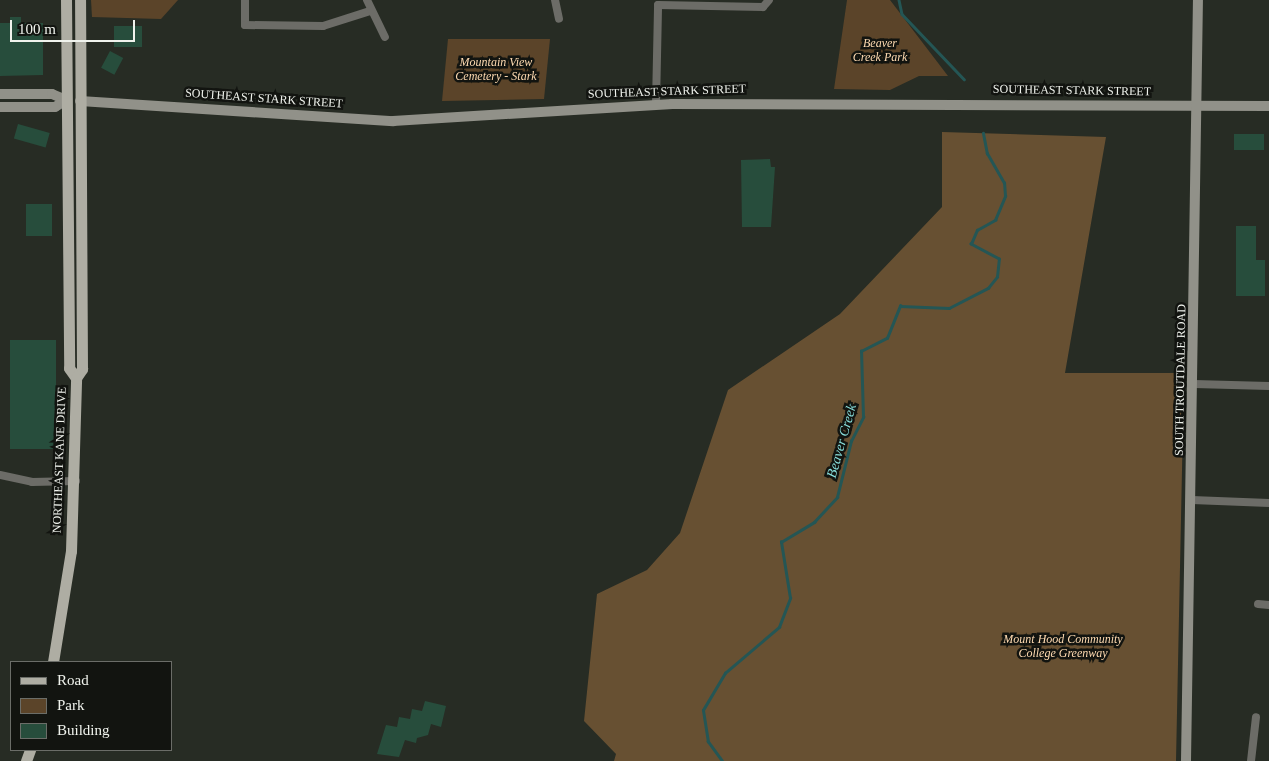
<!DOCTYPE html>
<style>
body{margin:0}
#map{position:relative;width:1269px;height:761px;overflow:hidden;background:#272c24;font-family:"Times New Roman",serif}
div>[style]{position:absolute}
.green>*{inset:0;background:#5b4429}
.forest>*{inset:0;background:#675032}
.stream>*{height:2.5px;margin:-1.25px;padding:0 1.25px;transform-origin:1.25px;border-radius:1.25px;background:#245655}
.building>*{inset:0;background:#274d3c;transform-origin:0 0}
.street>*{height:8px;margin:-4px;padding:0 4px;transform-origin:4px;border-radius:4px;background:#6c6c67}
.secondary>*{height:10px;margin:-5px;padding:0 5px;transform-origin:5px;border-radius:5px;background:#919189}
.primary>*{height:11px;margin:-5.5px;padding:0 5.5px;transform-origin:5.5px;border-radius:5.5px;background:#aeada3}
span{translate:-50% -50%;white-space:nowrap;text-align:center;line-height:1.15;-webkit-text-stroke:5px #121410;paint-order:stroke}
.park-label{font-size:12px;color:#fedab1;font-style:italic}
.street-label{font-size:12px;color:#f0f3ed}
.water-label{font-size:14px;color:#88dfdc;font-style:italic}
.legend{position:absolute;left:10px;top:661px;width:162px;height:90px;box-sizing:border-box;background:#121410;border:1px solid #6b6d68;margin:0;padding:6px 9px;list-style:none;font-size:15px;color:#f0f3ed}
.legend li{display:flex;align-items:center;gap:10px;height:25px}
.legend b{width:25px;border:1px solid #6b6d68}
.scale{position:absolute;left:10px;top:20px;width:125px;height:22px;box-sizing:border-box;border:2px solid #f0f3ed;border-top:0;padding-left:6px;font-size:15px;line-height:18px;white-space:nowrap;color:#f0f3ed;-webkit-text-stroke:4px #121410;paint-order:stroke}
</style>
<div id="map">
<div class="green">
<div style="clip-path:polygon(91px 0,178px 0,161px 19px,92px 17px)"></div>
<div style="clip-path:polygon(847px 0,890px 0,948px 76px,919px 76px,890px 90px,834px 89px)"></div>
<div style="clip-path:polygon(448px 39px,550px 39px,544px 99px,442px 101px)"></div>
</div>
<div class="forest">
<div style="clip-path:polygon(942px 132px,1106px 137px,1065px 373px,1184px 373px,1176px 761px,614px 761px,616px 754px,584px 721px,597px 594px,647px 570px,680px 533px,728px 390px,840px 314px,942px 207px)"></div>
</div>
<div class="stream">
<div style="left:899px;top:0;width:14px;rotate:78deg"></div>
<div style="left:902px;top:14px;width:90px;rotate:46.4deg"></div>
<div style="left:722px;top:761px;width:24px;rotate:-126deg"></div>
<div style="left:708px;top:742px;width:32px;rotate:-99deg"></div>
<div style="left:703px;top:710px;width:43px;rotate:-59.3deg"></div>
<div style="left:725px;top:673px;width:71px;rotate:-40.4deg"></div>
<div style="left:779px;top:627px;width:31px;rotate:-69deg"></div>
<div style="left:790px;top:598px;width:57px;rotate:-99.1deg"></div>
<div style="left:781px;top:542px;width:39px;rotate:-31deg"></div>
<div style="left:814px;top:522px;width:34px;rotate:-47deg"></div>
<div style="left:837px;top:497px;width:58px;rotate:-76deg"></div>
<div style="left:851px;top:441px;width:27px;rotate:-63deg"></div>
<div style="left:863px;top:417px;width:66px;rotate:-91.7deg"></div>
<div style="left:861px;top:351px;width:29px;rotate:-27deg"></div>
<div style="left:887px;top:338px;width:35px;rotate:-68deg"></div>
<div style="left:900px;top:306px;width:49px;rotate:2.3deg"></div>
<div style="left:949px;top:308px;width:44px;rotate:-27.1deg"></div>
<div style="left:988px;top:288px;width:14px;rotate:-51deg"></div>
<div style="left:997px;top:277px;width:18px;rotate:-84deg"></div>
<div style="left:999px;top:259px;width:32px;rotate:-152deg"></div>
<div style="left:971px;top:244px;width:15px;rotate:-67deg"></div>
<div style="left:977px;top:230px;width:21px;rotate:-29deg"></div>
<div style="left:995px;top:220px;width:26px;rotate:-67deg"></div>
<div style="left:1005px;top:196px;width:13px;rotate:-94deg"></div>
<div style="left:1004px;top:183px;width:34px;rotate:-120deg"></div>
<div style="left:987px;top:154px;width:21px;rotate:-101deg"></div>
</div>
<div class="building">
<div style="clip-path:polygon(10px 17px,21px 17px,21px 23px,43px 23px,43px 75px,0 76px,0 23px,10px 23px)"></div>
<div style="left:114px;top:26px;width:28px;height:21px"></div>
<div style="left:110px;top:51px;width:15px;height:19px;rotate:28deg"></div>
<div style="left:18px;top:124px;width:33px;height:15px;rotate:16deg"></div>
<div style="left:1234px;top:134px;width:30px;height:16px"></div>
<div style="clip-path:polygon(770px 159px,771px 167px,775px 167px,771px 227px,742px 227px,741px 160px)"></div>
<div style="left:26px;top:204px;width:26px;height:32px"></div>
<div style="clip-path:polygon(1236px 226px,1256px 226px,1256px 260px,1265px 260px,1265px 296px,1236px 296px)"></div>
<div style="left:10px;top:340px;width:46px;height:109px"></div>
<div style="clip-path:polygon(425px 701px,446px 706px,441px 727px,431px 724px,428px 735px,417px 738px,416px 743px,405px 740px,399px 757px,377px 754px,386px 725px,397px 727px,399px 717px,410px 719px,412px 709px,422px 711px)"></div>
</div>
<div class="street">
<div style="left:245px;top:0;width:25px;rotate:90deg"></div>
<div style="left:245px;top:25px;width:78px;rotate:0.7deg"></div>
<div style="left:323px;top:26px;width:49px;rotate:-17.7deg"></div>
<div style="left:367px;top:0;width:41px;rotate:64.1deg"></div>
<div style="left:555px;top:0;width:19px;rotate:78deg"></div>
<div style="left:656px;top:104px;width:99px;rotate:-88.8deg"></div>
<div style="left:658px;top:5px;width:105px;rotate:1.1deg"></div>
<div style="left:763px;top:7px;width:9px;rotate:-49deg"></div>
<div style="left:1194px;top:384px;width:75px;rotate:1.5deg"></div>
<div style="left:0;top:475px;width:33px;rotate:12deg"></div>
<div style="left:32px;top:482px;width:44px;rotate:-1.3deg"></div>
<div style="left:1192px;top:500px;width:77px;rotate:2.2deg"></div>
<div style="left:1258px;top:604px;width:11px;rotate:5deg"></div>
<div style="left:1251px;top:761px;width:44px;rotate:-83.5deg"></div>
</div>
<div class="secondary">
<div style="left:0;top:94px;width:52px"></div>
<div style="left:52px;top:94px;width:15px;rotate:23deg"></div>
<div style="left:80px;top:101px;width:314px;rotate:3.7deg"></div>
<div style="left:393px;top:121px;width:280px;rotate:-3.5deg"></div>
<div style="left:672px;top:104px;width:597px;rotate:0.19deg"></div>
<div style="left:0;top:107px;width:55px"></div>
<div style="left:55px;top:107px;width:13px;rotate:-32deg"></div>
<div style="left:1186px;top:761px;width:761px;rotate:-89.1deg"></div>
</div>
<div class="primary">
<div style="left:66px;top:0;width:368px;rotate:89.5deg"></div>
<div style="left:69px;top:368px;width:12px;rotate:55deg"></div>
<div style="left:53px;top:662px;width:112px;rotate:-80.8deg"></div>
<div style="left:71px;top:551px;width:173px;rotate:-88.3deg"></div>
<div style="left:76px;top:378px;width:11px;rotate:-56deg"></div>
<div style="left:82px;top:369px;width:369px;rotate:-90.3deg"></div>
<div style="left:26px;top:761px;width:12px;rotate:-70deg"></div>
</div>
<div class="park-label">
<span style="left:880px;top:51px">Beaver<br>Creek Park</span>
<span style="left:496px;top:70px">Mountain View<br>Cemetery - Stark</span>
<span style="left:1063px;top:647px">Mount Hood Community<br>College Greenway</span>
</div>
<div class="street-label">
<span style="left:1072px;top:91px;rotate:1deg">SOUTHEAST STARK STREET</span>
<span style="left:667px;top:92px;rotate:-2deg">SOUTHEAST STARK STREET</span>
<span style="left:264px;top:99px;rotate:4deg">SOUTHEAST STARK STREET</span>
<span style="left:1181px;top:380px;rotate:-89deg">SOUTH TROUTDALE ROAD</span>
<span style="left:60px;top:460px;rotate:-88deg">NORTHEAST KANE DRIVE</span>
</div>
<div class="water-label">
<span style="left:842px;top:441px;rotate:-74deg">Beaver Creek</span>
</div>
<ul class="legend">
<li><b style="height:6px;background:#aeada3"></b>Road</li>
<li><b style="height:14px;background:#5b4429"></b>Park</li>
<li><b style="height:14px;background:#274d3c"></b>Building</li>
</ul>
<div class="scale">100 m</div>
</div>
